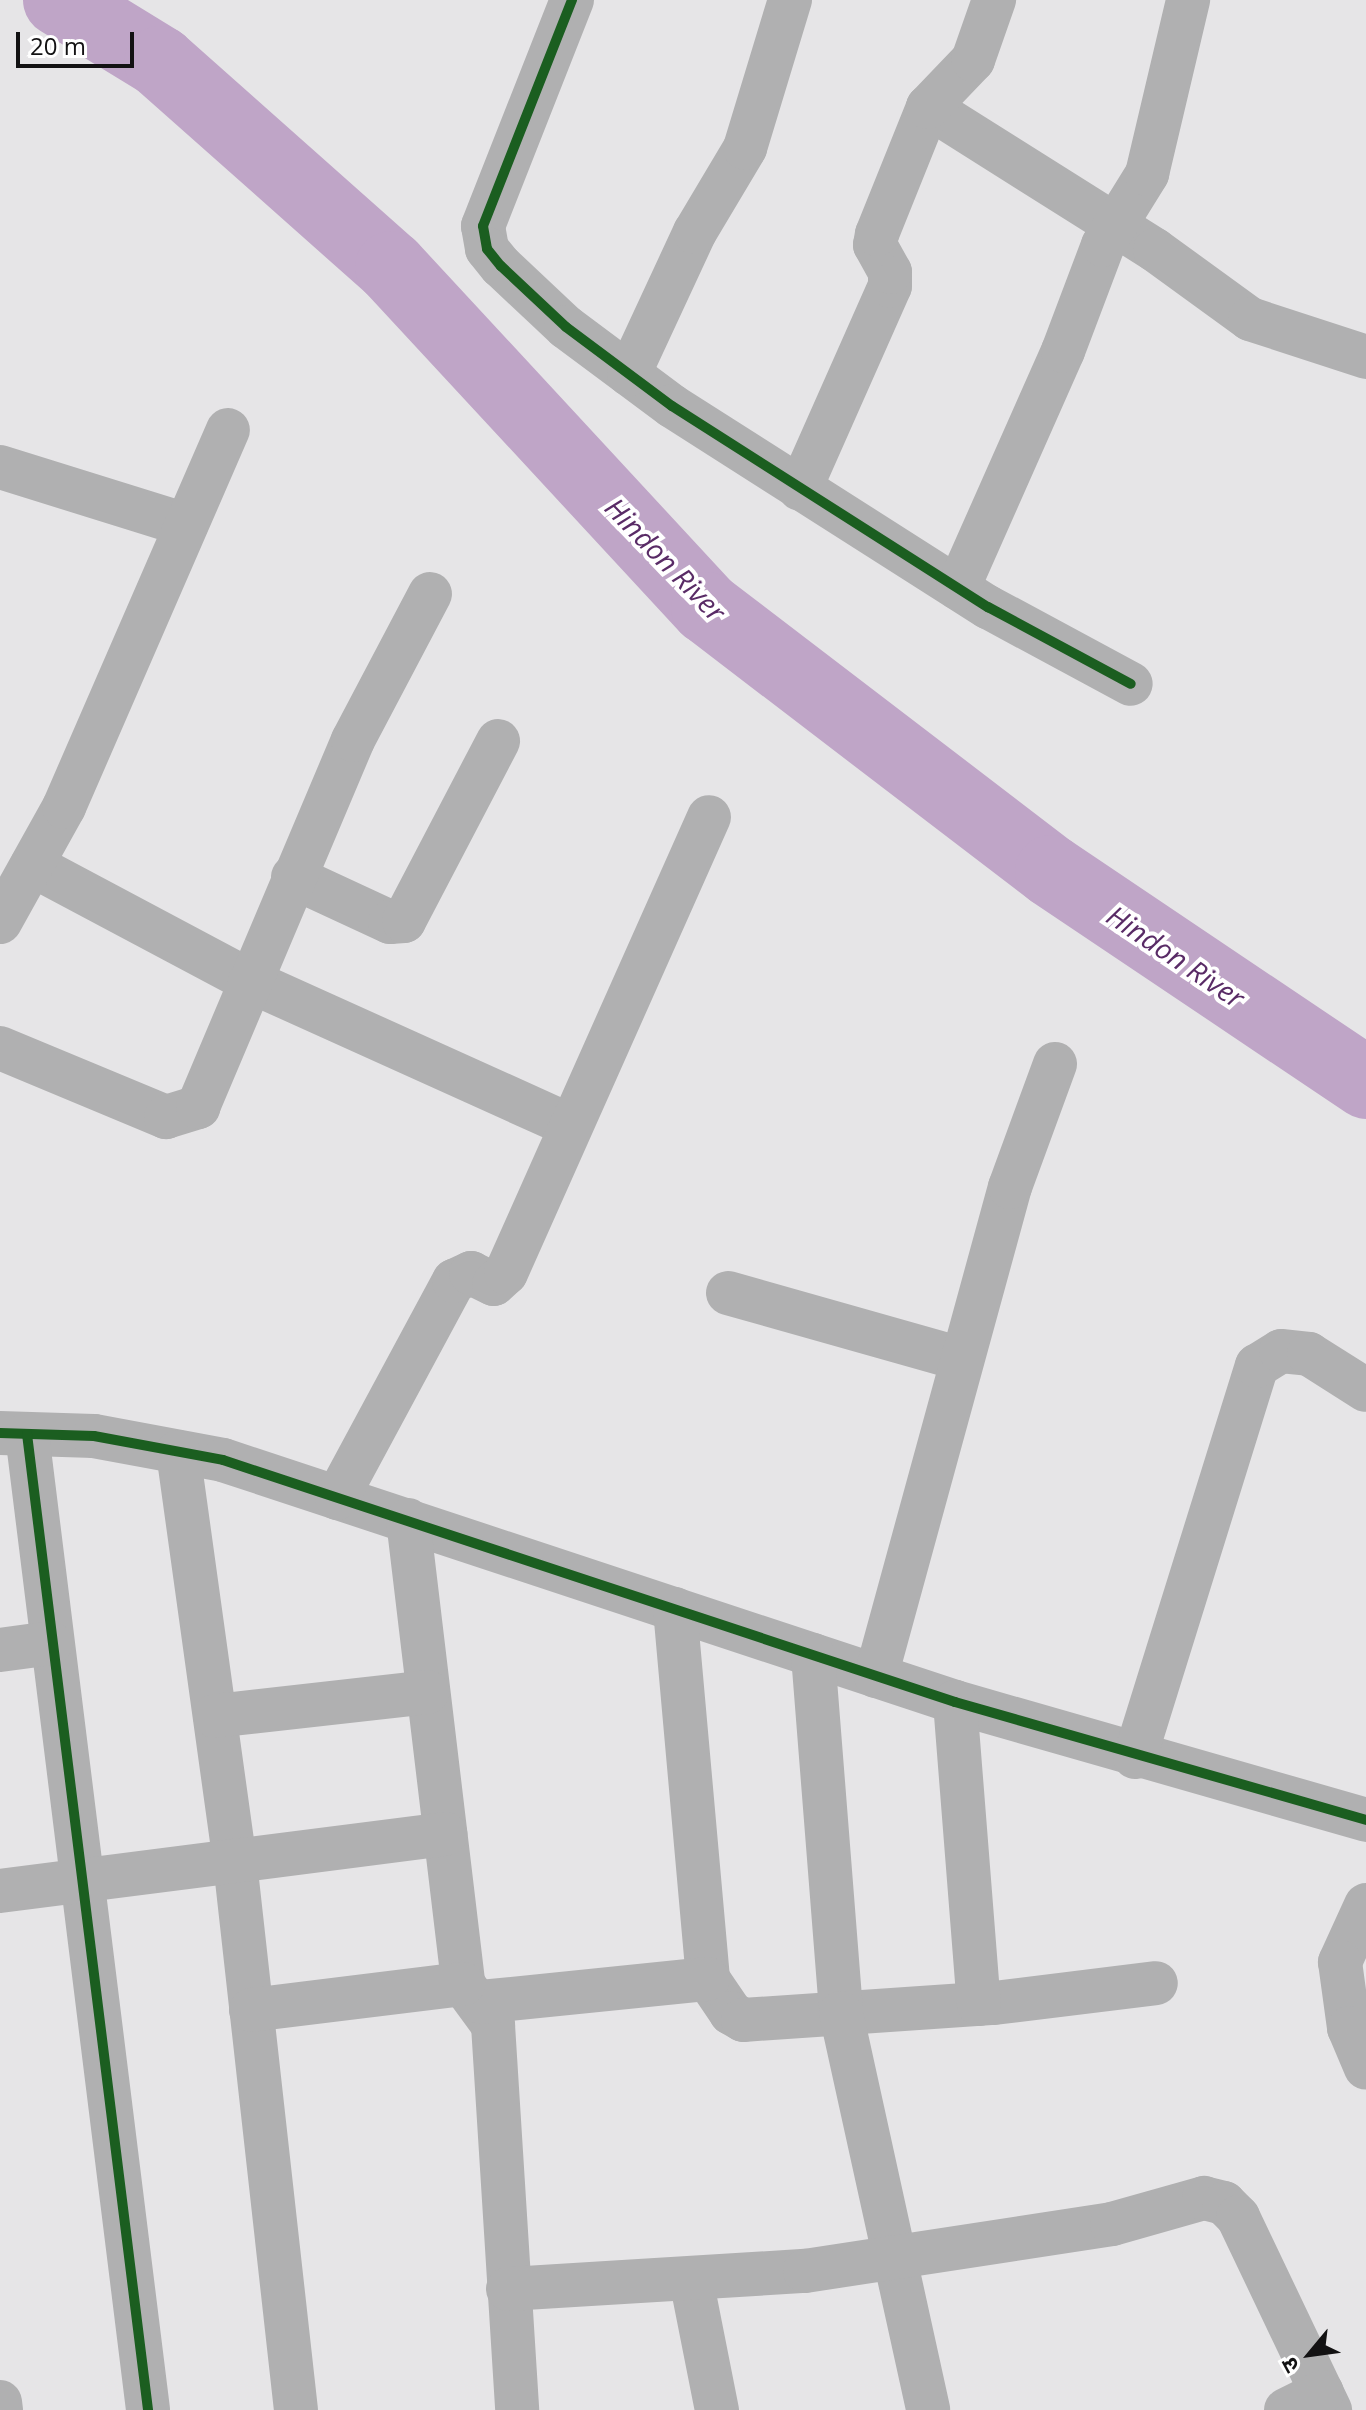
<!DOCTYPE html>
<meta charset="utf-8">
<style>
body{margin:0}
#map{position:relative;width:1366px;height:2410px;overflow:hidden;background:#e6e5e7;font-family:"Open Sans","Noto Sans Devanagari",sans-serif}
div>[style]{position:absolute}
.river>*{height:72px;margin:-36px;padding:0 36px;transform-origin:36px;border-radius:36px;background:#bfa5c7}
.street>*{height:44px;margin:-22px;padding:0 22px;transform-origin:22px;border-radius:22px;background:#b0b0b1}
.cycleway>*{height:10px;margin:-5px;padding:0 5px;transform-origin:5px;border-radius:5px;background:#1b5e20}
span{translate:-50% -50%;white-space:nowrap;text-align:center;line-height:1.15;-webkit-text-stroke:8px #fff;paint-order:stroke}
.water-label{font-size:28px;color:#592b66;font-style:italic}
.north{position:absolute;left:1270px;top:2314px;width:80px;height:80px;-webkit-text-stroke:6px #fff;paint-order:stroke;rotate:241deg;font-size:22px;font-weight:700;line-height:32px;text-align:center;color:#131213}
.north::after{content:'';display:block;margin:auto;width:28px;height:36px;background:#131213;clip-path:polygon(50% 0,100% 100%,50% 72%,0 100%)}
.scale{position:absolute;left:16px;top:32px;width:118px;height:36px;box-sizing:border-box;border:4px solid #131213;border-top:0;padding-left:10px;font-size:24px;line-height:28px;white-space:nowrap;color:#131213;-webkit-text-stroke:6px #fff;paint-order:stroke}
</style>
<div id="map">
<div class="river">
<div style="left:59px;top:0;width:119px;rotate:31.5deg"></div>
<div style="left:160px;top:62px;width:309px;rotate:41.6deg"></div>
<div style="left:391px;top:267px;width:465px;rotate:47.2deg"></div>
<div style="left:707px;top:608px;width:433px;rotate:37.4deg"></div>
<div style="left:1051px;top:871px;width:380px;rotate:33.9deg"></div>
</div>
<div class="street">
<div style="left:572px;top:0;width:243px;rotate:111.5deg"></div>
<div style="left:483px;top:226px;width:23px;rotate:80deg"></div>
<div style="left:487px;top:249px;width:22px;rotate:51deg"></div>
<div style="left:501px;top:266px;width:89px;rotate:43.2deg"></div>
<div style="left:566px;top:327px;width:132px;rotate:36.7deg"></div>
<div style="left:672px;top:406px;width:375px;rotate:32.5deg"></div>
<div style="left:988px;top:607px;width:162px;rotate:28.3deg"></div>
<div style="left:928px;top:107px;width:268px;rotate:32.2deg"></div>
<div style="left:1155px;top:250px;width:117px;rotate:36deg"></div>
<div style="left:1250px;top:319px;width:122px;rotate:18.1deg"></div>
<div style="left:629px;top:374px;width:157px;rotate:-65.1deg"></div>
<div style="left:695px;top:232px;width:98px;rotate:-59.2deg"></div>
<div style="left:745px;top:148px;width:155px;rotate:-73.1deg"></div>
<div style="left:0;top:467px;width:195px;rotate:17.3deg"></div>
<div style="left:800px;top:489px;width:222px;rotate:-66.1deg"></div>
<div style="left:890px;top:286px;width:14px;rotate:-90deg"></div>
<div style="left:890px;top:272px;width:31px;rotate:-119deg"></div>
<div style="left:875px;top:245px;width:11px;rotate:-80deg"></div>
<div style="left:877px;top:234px;width:137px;rotate:-68.1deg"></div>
<div style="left:928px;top:107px;width:65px;rotate:-46.2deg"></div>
<div style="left:973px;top:60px;width:64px;rotate:-70.7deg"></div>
<div style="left:958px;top:588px;width:259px;rotate:-66.1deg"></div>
<div style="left:1063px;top:351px;width:113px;rotate:-69.3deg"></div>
<div style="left:1103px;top:245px;width:84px;rotate:-58.2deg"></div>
<div style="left:1147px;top:174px;width:179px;rotate:-76.7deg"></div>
<div style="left:32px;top:865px;width:247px;rotate:28deg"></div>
<div style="left:250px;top:981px;width:350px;rotate:24.3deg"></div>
<div style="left:293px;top:877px;width:107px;rotate:24.9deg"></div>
<div style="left:390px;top:922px;width:14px;rotate:-4deg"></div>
<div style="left:404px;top:921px;width:203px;rotate:-62.4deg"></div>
<div style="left:0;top:922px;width:132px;rotate:-60.9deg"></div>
<div style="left:64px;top:807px;width:411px;rotate:-66.5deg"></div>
<div style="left:0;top:1048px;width:180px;rotate:22.6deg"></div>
<div style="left:166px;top:1117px;width:34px;rotate:-17deg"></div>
<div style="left:198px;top:1107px;width:398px;rotate:-67.1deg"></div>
<div style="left:353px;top:740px;width:165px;rotate:-62.2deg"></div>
<div style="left:728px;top:1293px;width:243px;rotate:15.8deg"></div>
<div style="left:0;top:1433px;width:94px;rotate:1.8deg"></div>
<div style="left:94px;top:1436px;width:131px;rotate:10.5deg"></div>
<div style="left:223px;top:1460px;width:771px;rotate:18.29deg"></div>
<div style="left:955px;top:1702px;width:428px;rotate:16deg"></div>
<div style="left:27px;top:1434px;width:983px;rotate:82.93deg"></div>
<div style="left:178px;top:1452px;width:414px;rotate:82.1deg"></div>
<div style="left:235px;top:1862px;width:551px;rotate:83.65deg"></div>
<div style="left:337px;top:1498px;width:247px;rotate:-61.7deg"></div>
<div style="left:454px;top:1281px;width:19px;rotate:-25deg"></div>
<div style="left:471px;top:1273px;width:25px;rotate:26deg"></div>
<div style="left:494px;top:1284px;width:16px;rotate:-43deg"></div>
<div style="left:506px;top:1273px;width:499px;rotate:-66deg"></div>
<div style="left:408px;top:1520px;width:467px;rotate:83.2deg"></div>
<div style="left:463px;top:1984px;width:51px;rotate:53.8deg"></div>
<div style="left:493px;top:2025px;width:386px;rotate:86.4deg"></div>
<div style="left:675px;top:1609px;width:371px;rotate:84.9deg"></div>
<div style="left:708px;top:1979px;width:41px;rotate:55.9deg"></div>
<div style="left:731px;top:2013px;width:14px;rotate:30deg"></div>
<div style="left:743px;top:2020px;width:252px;rotate:-3.9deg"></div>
<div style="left:994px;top:2003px;width:163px;rotate:-7deg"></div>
<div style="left:0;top:1650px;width:51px;rotate:-7.8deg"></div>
<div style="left:813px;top:1655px;width:359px;rotate:85.5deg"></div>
<div style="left:841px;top:2013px;width:406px;rotate:77.6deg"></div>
<div style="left:876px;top:1676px;width:507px;rotate:-74.68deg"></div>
<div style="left:1010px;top:1187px;width:131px;rotate:-69.9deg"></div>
<div style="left:955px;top:1702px;width:303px;rotate:85.5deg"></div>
<div style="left:215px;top:1716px;width:214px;rotate:-6.4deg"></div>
<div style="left:1135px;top:1757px;width:410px;rotate:-72.7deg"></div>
<div style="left:1257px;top:1366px;width:28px;rotate:-32deg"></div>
<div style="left:1281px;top:1351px;width:28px;rotate:6deg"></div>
<div style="left:1309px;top:1354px;width:67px;rotate:32.3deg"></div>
<div style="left:0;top:1891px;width:449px;rotate:-7.3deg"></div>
<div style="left:1366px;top:1905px;width:63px;rotate:114.5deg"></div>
<div style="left:1340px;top:1962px;width:67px;rotate:82.2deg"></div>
<div style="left:1349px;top:2028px;width:43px;rotate:67deg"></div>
<div style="left:481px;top:2002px;width:228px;rotate:-5.8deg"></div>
<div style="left:251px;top:2010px;width:214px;rotate:-7deg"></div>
<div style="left:691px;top:2279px;width:134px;rotate:78.8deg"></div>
<div style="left:508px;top:2289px;width:298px;rotate:-3.5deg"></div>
<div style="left:805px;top:2271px;width:311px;rotate:-8.7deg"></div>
<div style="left:1112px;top:2224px;width:96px;rotate:-15.8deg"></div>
<div style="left:1204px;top:2198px;width:21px;rotate:14deg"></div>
<div style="left:1224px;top:2203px;width:20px;rotate:45deg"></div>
<div style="left:1238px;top:2217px;width:214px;rotate:64.5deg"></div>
<div style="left:0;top:2402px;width:8px;rotate:83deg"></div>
<div style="left:1286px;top:2410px;width:40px;rotate:-26.6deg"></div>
</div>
<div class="cycleway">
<div style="left:572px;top:0;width:243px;rotate:111.5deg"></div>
<div style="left:483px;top:226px;width:23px;rotate:80deg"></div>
<div style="left:487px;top:249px;width:22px;rotate:51deg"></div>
<div style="left:501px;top:266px;width:89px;rotate:43.2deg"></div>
<div style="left:566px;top:327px;width:132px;rotate:36.7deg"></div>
<div style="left:672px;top:406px;width:375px;rotate:32.5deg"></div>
<div style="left:988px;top:607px;width:162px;rotate:28.3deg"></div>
<div style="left:0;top:1433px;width:94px;rotate:1.8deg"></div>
<div style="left:94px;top:1436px;width:131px;rotate:10.5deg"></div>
<div style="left:223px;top:1460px;width:771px;rotate:18.29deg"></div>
<div style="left:955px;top:1702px;width:428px;rotate:16deg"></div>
<div style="left:27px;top:1434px;width:983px;rotate:82.93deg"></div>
</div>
<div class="water-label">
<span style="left:666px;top:559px;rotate:46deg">Hindon River</span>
<span style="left:1176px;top:956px;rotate:34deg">Hindon River</span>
</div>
<div class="north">उ</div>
<div class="scale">20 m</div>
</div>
